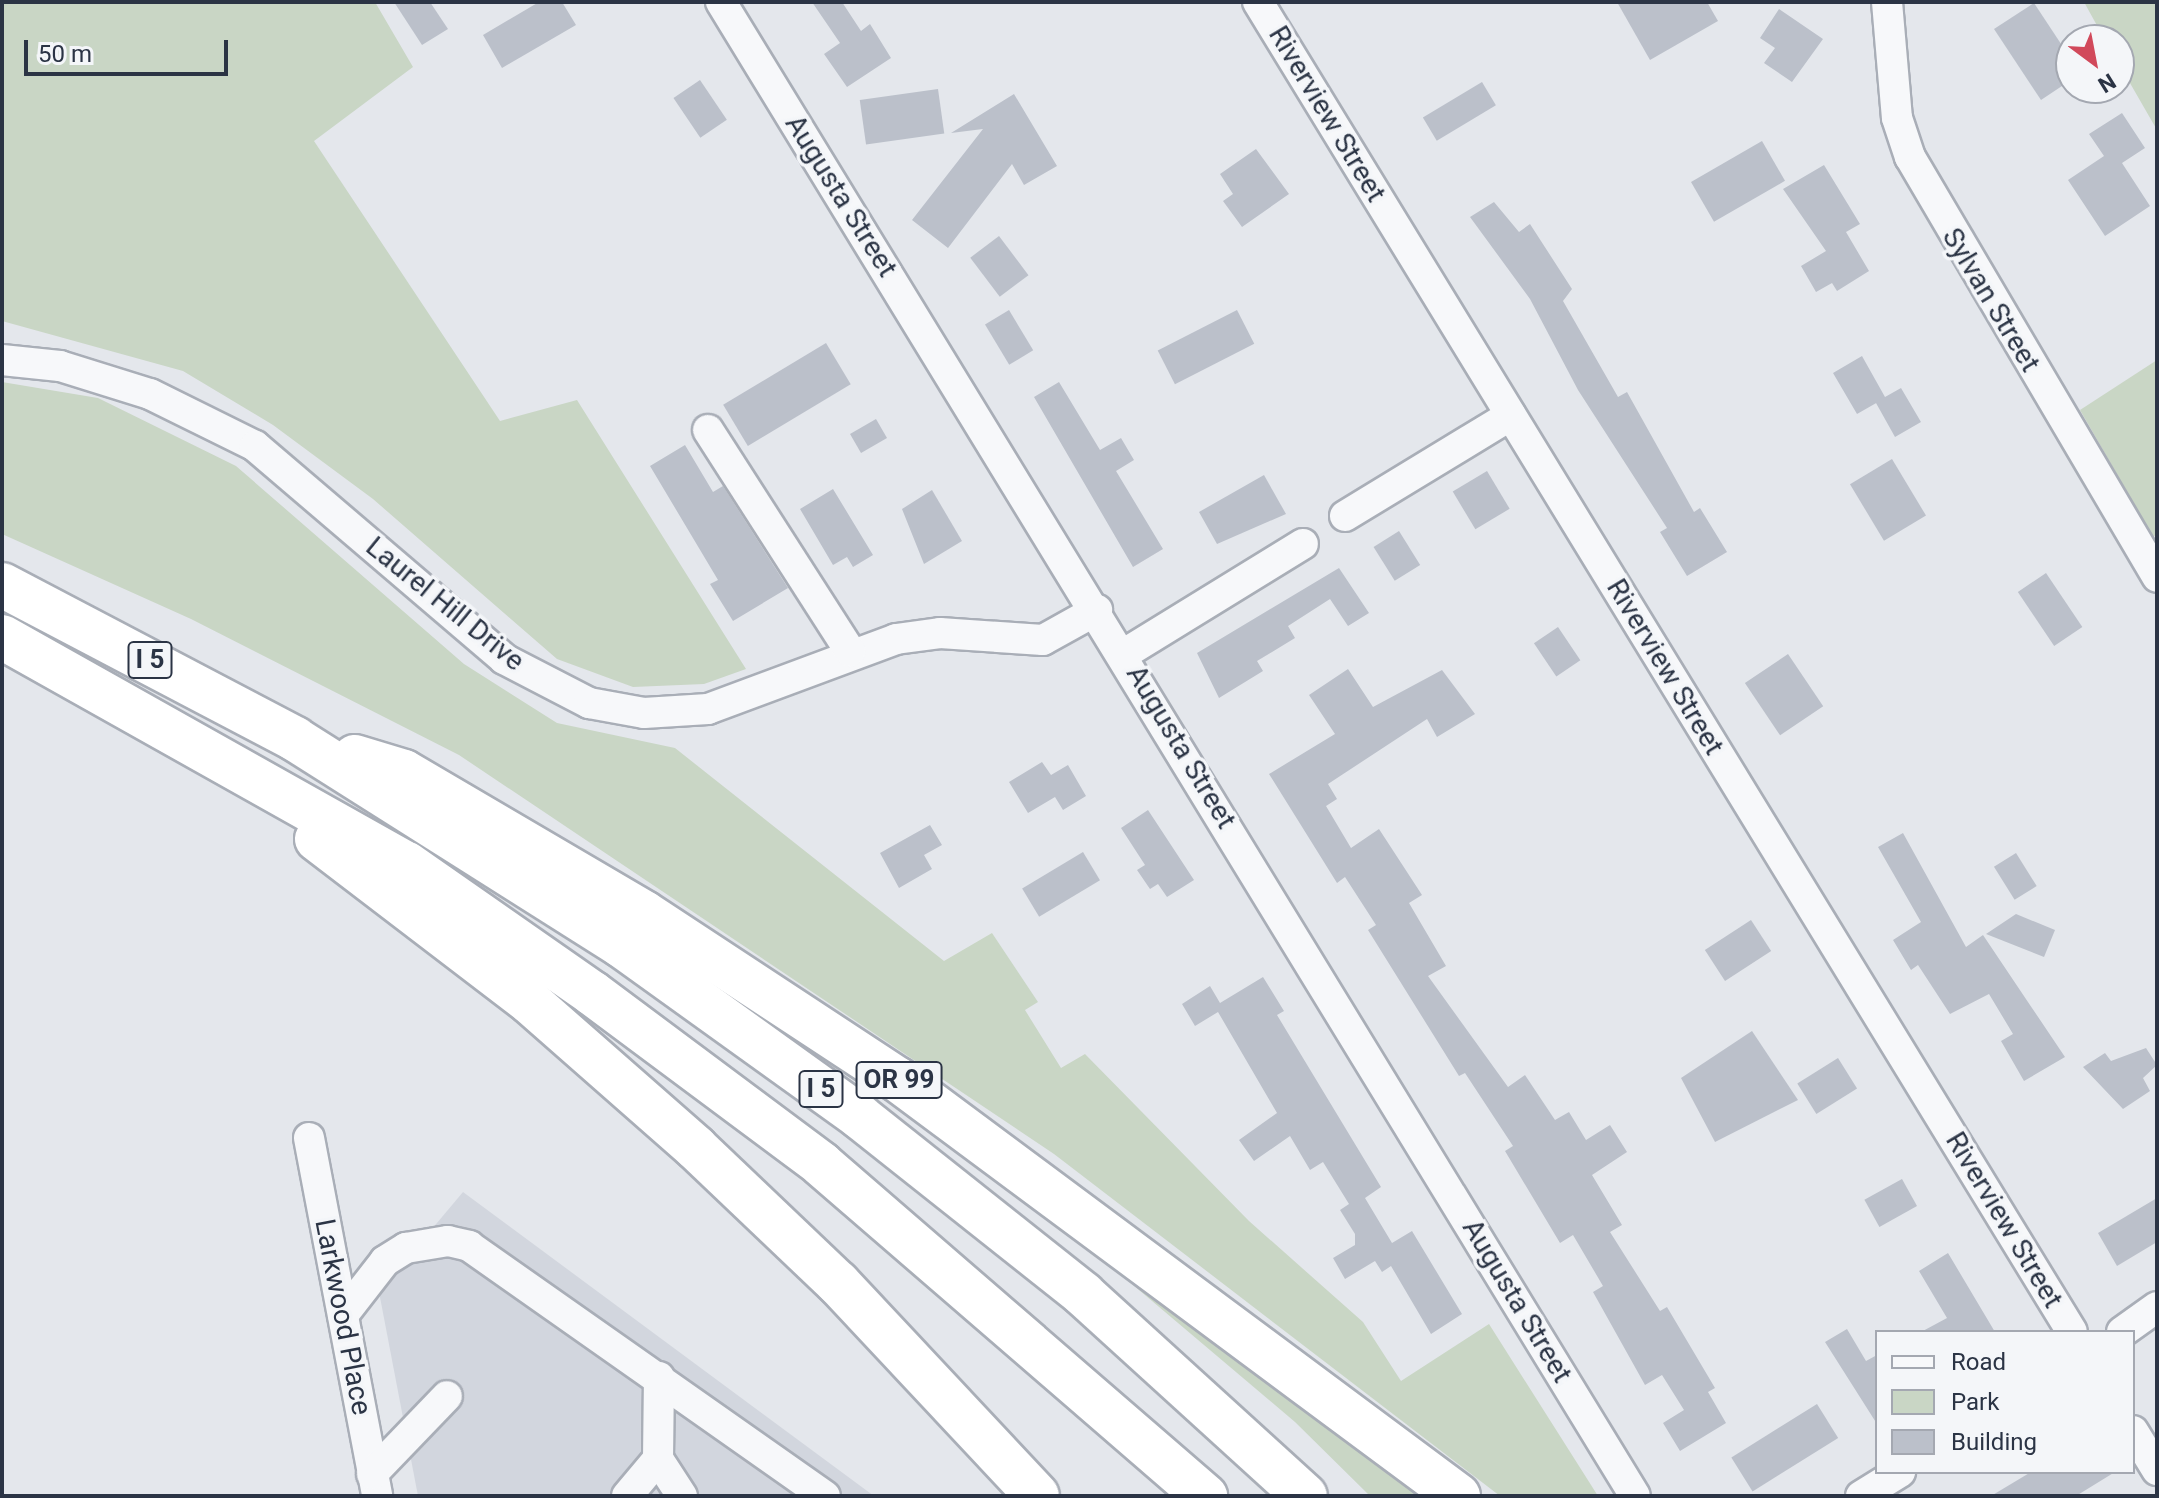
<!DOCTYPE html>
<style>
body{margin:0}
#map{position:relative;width:2159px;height:1498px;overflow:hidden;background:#e4e7ec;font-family:Roboto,sans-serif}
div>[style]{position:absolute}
.built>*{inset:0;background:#d2d6de}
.green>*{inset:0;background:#c9d6c5}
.building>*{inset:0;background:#bbc0ca;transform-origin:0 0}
.roads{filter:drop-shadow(2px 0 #a9aeb7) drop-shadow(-2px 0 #a9aeb7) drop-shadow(0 2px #a9aeb7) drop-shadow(0 -2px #a9aeb7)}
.minor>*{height:30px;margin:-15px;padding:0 15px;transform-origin:15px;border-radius:15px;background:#f7f8fa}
.highway>*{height:44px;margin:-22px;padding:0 22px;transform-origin:22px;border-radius:22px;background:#fff}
span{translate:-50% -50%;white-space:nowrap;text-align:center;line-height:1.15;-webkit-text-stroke:7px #f4f6f9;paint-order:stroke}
.shield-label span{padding:2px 6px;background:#f4f6f9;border:2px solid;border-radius:6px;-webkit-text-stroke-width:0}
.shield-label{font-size:26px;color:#2b3445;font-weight:700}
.street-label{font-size:28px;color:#2b3445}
.frame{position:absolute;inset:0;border:4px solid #2b3445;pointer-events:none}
.legend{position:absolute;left:1875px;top:1330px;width:260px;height:144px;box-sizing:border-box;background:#f4f6f9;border:2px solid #a4a8b1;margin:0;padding:10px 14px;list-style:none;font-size:24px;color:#2b3445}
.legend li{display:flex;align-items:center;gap:16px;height:40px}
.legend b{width:40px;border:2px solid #a4a8b1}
.north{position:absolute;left:2055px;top:24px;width:80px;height:80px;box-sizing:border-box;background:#f4f6f9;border:2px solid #a4a8b1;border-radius:50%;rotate:148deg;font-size:22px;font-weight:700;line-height:32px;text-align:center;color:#2b3445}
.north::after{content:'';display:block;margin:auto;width:28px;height:36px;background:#d1495b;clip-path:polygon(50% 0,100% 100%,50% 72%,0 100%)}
.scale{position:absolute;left:24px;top:40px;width:204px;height:36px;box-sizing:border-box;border:4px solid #2b3445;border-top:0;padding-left:10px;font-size:24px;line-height:28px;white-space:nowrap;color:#2b3445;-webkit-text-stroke:6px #f4f6f9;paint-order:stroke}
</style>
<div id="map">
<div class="built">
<div style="clip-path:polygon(463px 1192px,874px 1496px,418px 1496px,379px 1292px)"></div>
</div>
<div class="green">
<div style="clip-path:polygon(2px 2px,375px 2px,413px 67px,314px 141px,500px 421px,577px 400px,746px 669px,704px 684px,633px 687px,557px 659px,373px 499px,273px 425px,183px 371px,2px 321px)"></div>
<div style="clip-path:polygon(2084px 2px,2157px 2px,2157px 130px,2119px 64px,2119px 40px,2105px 40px)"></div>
<div style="clip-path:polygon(2157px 360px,2157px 534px,2153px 537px,2080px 410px)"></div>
<div style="clip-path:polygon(2px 382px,98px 398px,236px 466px,464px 664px,557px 723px,675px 748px,944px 961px,992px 933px,1038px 1002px,1025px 1010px,1061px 1068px,1085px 1054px,1249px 1221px,1363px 1322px,1401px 1381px,1489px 1324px,1598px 1496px,1500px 1496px,1054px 1154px,459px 755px,191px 619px,2px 534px)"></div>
<div style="clip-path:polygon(1061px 1224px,1421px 1496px,1370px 1496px,1295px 1422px)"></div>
</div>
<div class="building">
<div style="clip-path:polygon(394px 2px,430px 2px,448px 29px,422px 45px)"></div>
<div style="clip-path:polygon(539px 2px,562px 2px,576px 25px,502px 68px,483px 35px)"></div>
<div style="clip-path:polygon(812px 2px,842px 2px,861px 31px,870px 24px,891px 58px,847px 87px,824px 54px,840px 43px)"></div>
<div style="clip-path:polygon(1617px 2px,1707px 2px,1718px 21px,1650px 60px)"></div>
<div style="clip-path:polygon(2034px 3px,2071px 59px,2071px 80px,2041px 100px,1994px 29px)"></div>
<div style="clip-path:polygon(1779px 9px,1823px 39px,1792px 82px,1764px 63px,1775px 48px,1760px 38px)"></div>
<div style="left:700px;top:80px;width:48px;height:32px;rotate:56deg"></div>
<div style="left:1482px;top:82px;width:27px;height:69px;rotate:59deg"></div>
<div style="left:938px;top:89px;width:45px;height:79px;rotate:82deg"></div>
<div style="clip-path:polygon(1014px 94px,1057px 166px,1024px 185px,1012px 164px,948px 248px,912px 220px,983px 129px,951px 133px)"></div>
<div style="clip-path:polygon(2122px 113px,2145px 148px,2122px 163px,2150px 206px,2105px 236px,2068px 180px,2104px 156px,2089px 134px)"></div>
<div style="left:1762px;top:141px;width:46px;height:82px;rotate:60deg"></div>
<div style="clip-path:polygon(1256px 149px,1289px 194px,1242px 227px,1223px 201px,1233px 194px,1220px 174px)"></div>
<div style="clip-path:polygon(1824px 165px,1860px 224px,1846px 232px,1869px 271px,1837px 291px,1832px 283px,1816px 292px,1801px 266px,1826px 251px,1783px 189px)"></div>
<div style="clip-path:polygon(1494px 202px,1519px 232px,1530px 224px,1572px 289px,1563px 301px,1618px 397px,1627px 392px,1694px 512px,1700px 508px,1727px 552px,1687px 576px,1660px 532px,1667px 528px,1578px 390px,1530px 299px,1470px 217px)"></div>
<div style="left:999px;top:236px;width:49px;height:36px;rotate:53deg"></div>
<div style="left:1009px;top:310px;width:47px;height:28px;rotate:59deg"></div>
<div style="left:1237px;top:310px;width:38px;height:89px;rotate:63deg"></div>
<div style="left:826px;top:343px;width:48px;height:120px;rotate:59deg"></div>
<div style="clip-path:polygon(1862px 356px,1885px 397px,1901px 388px,1921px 422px,1895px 437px,1876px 403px,1885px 398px,1857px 414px,1833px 373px)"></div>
<div style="clip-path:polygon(1059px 382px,1100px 450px,1121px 438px,1134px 460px,1116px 471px,1163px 549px,1133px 567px,1034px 397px)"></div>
<div style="left:876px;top:419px;width:22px;height:30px;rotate:60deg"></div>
<div style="clip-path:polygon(685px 445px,713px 492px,723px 486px,788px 588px,733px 621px,710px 584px,718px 580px,650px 466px)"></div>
<div style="left:1892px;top:459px;width:66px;height:49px;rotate:59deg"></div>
<div style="left:1487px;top:471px;width:44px;height:40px;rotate:59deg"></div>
<div style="clip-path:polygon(1264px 475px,1286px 514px,1217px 544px,1199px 512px)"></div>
<div style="clip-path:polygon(833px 489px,873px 555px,853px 567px,847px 557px,833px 565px,800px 509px)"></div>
<div style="clip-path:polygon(932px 490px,962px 541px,924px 564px,902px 509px)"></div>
<div style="left:1399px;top:531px;width:40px;height:30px;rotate:58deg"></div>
<div style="clip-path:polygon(1339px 568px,1369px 613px,1348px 626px,1330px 599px,1288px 626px,1295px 638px,1257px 661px,1263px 671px,1219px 698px,1197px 653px)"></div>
<div style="left:2046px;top:573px;width:65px;height:34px;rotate:56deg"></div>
<div style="left:1558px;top:627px;width:40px;height:29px;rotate:56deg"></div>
<div style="left:1788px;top:654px;width:63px;height:52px;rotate:56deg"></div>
<div style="clip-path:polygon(1348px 669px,1373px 707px,1442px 670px,1475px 714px,1437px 737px,1427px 719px,1328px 784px,1337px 799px,1326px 806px,1351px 848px,1379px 829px,1422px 895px,1409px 903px,1446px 966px,1428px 976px,1508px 1087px,1525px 1075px,1555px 1120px,1569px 1112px,1586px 1140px,1610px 1125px,1627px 1152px,1592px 1175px,1622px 1225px,1610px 1232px,1660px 1311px,1667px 1307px,1715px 1388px,1708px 1392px,1726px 1423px,1680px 1451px,1663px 1423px,1684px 1410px,1662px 1375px,1645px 1385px,1593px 1292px,1603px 1286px,1573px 1235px,1560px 1243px,1505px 1151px,1513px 1146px,1465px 1073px,1459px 1076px,1368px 930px,1376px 925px,1345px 877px,1337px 883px,1269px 774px,1335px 734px,1309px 695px)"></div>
<div style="clip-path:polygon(1042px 762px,1051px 775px,1068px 765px,1086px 796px,1063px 810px,1055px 797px,1028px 813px,1009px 782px)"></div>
<div style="clip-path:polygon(1148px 810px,1194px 880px,1167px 897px,1158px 884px,1150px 889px,1137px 870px,1145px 865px,1121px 828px)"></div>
<div style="clip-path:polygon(930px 825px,942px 845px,924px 855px,932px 869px,899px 888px,880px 853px)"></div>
<div style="clip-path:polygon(1903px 833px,1966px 947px,1983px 935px,2065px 1057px,2024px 1081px,2001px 1041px,2013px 1034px,1989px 994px,1950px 1014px,1918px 965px,1911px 970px,1893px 940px,1921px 922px,1878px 847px)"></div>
<div style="left:1083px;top:852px;width:33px;height:71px;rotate:59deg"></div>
<div style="left:2016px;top:853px;width:39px;height:26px;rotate:58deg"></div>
<div style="clip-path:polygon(2016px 914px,2055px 930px,2044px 957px,1986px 934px)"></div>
<div style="left:1751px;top:920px;width:37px;height:55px;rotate:57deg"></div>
<div style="clip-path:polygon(1263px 977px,1284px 1011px,1277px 1015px,1381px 1187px,1365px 1198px,1392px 1243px,1412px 1231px,1462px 1314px,1431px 1334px,1391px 1266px,1382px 1272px,1375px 1261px,1345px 1279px,1333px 1258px,1355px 1245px,1355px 1234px,1340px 1210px,1349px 1204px,1323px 1162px,1310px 1170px,1290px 1136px,1254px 1161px,1239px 1140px,1277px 1113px,1218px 1012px,1195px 1026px,1182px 1004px,1210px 986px,1220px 1003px)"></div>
<div style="clip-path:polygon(1752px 1031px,1798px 1100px,1715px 1142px,1681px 1078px)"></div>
<div style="clip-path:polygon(2146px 1048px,2157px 1065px,2143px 1078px,2150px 1091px,2123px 1109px,2083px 1067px,2105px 1053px,2111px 1061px)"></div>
<div style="left:1838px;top:1058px;width:36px;height:48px;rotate:58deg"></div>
<div style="left:1902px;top:1179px;width:31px;height:43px;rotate:61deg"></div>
<div style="clip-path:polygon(2157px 1198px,2157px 1242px,2117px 1266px,2098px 1233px)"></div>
<div style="clip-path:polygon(1948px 1253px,1995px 1332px,1921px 1332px,1947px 1318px,1919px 1271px)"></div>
<div style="clip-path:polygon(1847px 1329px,1866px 1361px,1877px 1355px,1877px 1424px,1825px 1342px)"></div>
<div style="left:1817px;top:1404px;width:40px;height:101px;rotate:58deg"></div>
<div style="clip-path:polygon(2031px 1472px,2115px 1472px,2076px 1496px,1991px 1496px)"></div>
</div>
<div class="roads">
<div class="minor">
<div style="left:721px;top:2px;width:1751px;rotate:58.54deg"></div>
<div style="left:1258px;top:2px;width:1559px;rotate:58.53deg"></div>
<div style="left:1887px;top:2px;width:116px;rotate:85.1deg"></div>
<div style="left:1897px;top:118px;width:41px;rotate:71.6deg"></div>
<div style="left:1910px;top:157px;width:487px;rotate:59.5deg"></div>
<div style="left:2px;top:360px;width:58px;rotate:5.9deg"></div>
<div style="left:60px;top:366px;width:94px;rotate:17.3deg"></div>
<div style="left:150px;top:394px;width:117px;rotate:26.3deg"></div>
<div style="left:255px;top:446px;width:328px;rotate:40.5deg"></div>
<div style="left:504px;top:659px;width:96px;rotate:27.4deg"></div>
<div style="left:589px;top:703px;width:56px;rotate:10.3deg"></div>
<div style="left:644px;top:713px;width:64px;rotate:-3.6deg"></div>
<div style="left:708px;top:709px;width:201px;rotate:-20.4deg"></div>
<div style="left:896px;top:639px;width:44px;rotate:-7.8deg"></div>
<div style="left:940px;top:633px;width:103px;rotate:3.9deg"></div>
<div style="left:1043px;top:640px;width:62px;rotate:-29.1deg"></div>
<div style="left:708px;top:430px;width:263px;rotate:57.3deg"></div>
<div style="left:1345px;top:516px;width:194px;rotate:-31.3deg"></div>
<div style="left:1124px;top:654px;width:210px;rotate:-31.6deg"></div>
<div style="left:309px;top:1138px;width:364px;rotate:79.2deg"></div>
<div style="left:343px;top:1315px;width:68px;rotate:-52.1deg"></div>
<div style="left:385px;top:1261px;width:25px;rotate:-32deg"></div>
<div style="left:406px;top:1248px;width:43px;rotate:-9.5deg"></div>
<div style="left:448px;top:1241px;width:22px;rotate:13deg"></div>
<div style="left:469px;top:1246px;width:435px;rotate:35.1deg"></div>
<div style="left:2122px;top:1332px;width:43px;rotate:-35.5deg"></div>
<div style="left:659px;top:1377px;width:82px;rotate:90.7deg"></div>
<div style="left:658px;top:1459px;width:44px;rotate:57deg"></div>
<div style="left:2133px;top:1431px;width:46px;rotate:58.4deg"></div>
<div style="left:372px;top:1474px;width:108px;rotate:-46.1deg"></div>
<div style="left:627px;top:1496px;width:48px;rotate:-50deg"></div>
<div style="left:1861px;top:1496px;width:46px;rotate:-31.6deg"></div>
</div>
<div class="highway">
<div style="left:2px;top:585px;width:331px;rotate:27.7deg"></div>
<div style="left:295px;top:739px;width:386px;rotate:32.3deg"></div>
<div style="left:621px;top:945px;width:294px;rotate:35.7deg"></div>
<div style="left:860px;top:1117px;width:285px;rotate:38.4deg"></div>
<div style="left:1083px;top:1294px;width:300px;rotate:42.3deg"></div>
<div style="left:2px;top:637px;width:464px;rotate:29.3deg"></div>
<div style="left:407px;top:864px;width:226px;rotate:34.9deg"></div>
<div style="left:592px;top:993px;width:286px;rotate:36.7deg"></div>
<div style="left:821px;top:1164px;width:508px;rotate:40.85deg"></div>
<div style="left:355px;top:757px;width:51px;rotate:17deg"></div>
<div style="left:404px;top:772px;width:278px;rotate:30.4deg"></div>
<div style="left:644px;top:913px;width:303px;rotate:33.3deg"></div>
<div style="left:897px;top:1079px;width:699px;rotate:36.62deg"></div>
<div style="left:317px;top:839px;width:268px;rotate:37.4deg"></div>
<div style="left:530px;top:1002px;width:221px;rotate:41.3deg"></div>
<div style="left:696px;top:1148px;width:196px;rotate:43.6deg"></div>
<div style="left:838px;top:1283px;width:291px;rotate:46.9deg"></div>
</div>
</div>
<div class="shield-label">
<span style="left:150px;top:660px">I 5</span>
<span style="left:899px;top:1080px">OR 99</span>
<span style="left:821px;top:1089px">I 5</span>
</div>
<div class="street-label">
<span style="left:1327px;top:114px;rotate:59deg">Riverview Street</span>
<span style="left:841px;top:196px;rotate:58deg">Augusta Street</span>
<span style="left:1991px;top:300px;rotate:59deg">Sylvan Street</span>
<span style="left:445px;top:604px;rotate:39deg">Laurel Hill Drive</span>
<span style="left:1665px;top:667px;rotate:59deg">Riverview Street</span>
<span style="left:1181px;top:747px;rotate:59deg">Augusta Street</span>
<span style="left:2004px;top:1220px;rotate:59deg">Riverview Street</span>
<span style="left:1517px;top:1301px;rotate:59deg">Augusta Street</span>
<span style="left:343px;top:1317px;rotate:79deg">Larkwood Place</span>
</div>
<div class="frame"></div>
<ul class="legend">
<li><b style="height:10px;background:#f7f8fa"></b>Road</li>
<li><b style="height:22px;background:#c9d6c5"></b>Park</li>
<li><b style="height:22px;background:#bbc0ca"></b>Building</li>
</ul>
<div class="north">N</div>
<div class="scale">50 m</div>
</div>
